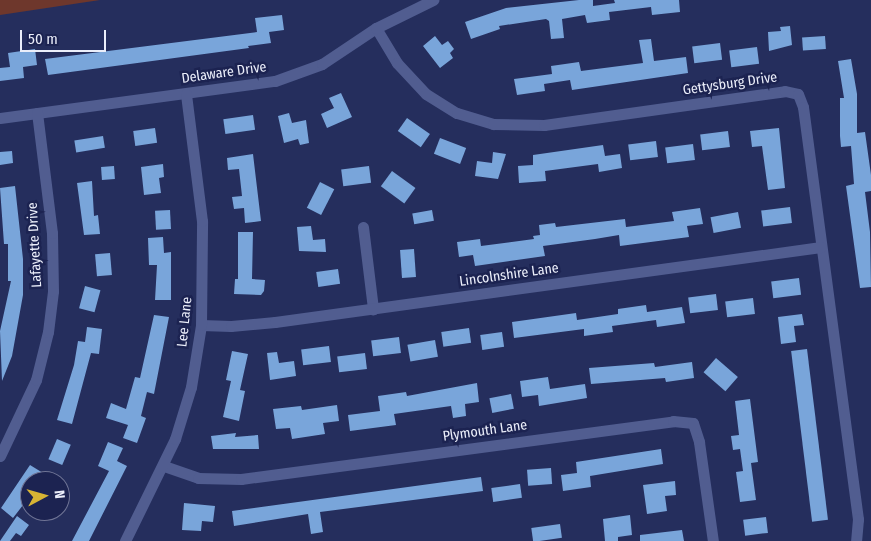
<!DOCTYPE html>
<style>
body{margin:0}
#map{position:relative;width:871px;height:541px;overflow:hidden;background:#252e5d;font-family:"Fira Sans Condensed",sans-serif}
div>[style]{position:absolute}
.green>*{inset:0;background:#6e372c}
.building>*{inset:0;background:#79a5da;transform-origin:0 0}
.minor>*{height:11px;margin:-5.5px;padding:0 5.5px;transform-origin:5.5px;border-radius:5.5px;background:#515d90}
span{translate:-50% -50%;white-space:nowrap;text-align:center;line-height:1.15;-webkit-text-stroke:5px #1c2351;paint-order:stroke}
.street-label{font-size:14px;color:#ebeefa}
.north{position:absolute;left:20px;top:471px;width:50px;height:50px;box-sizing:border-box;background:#1c2351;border:1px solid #6f7495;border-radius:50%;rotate:84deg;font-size:14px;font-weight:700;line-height:20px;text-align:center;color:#ebeefa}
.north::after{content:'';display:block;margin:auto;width:18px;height:22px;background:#d7b434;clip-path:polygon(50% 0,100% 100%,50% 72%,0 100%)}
.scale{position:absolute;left:20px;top:30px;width:86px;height:22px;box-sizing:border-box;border:2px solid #ebeefa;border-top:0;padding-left:6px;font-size:15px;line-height:18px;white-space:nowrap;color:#ebeefa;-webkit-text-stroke:4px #1c2351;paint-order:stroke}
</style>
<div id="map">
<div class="green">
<div style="clip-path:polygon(0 0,100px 0,0 15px)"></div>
</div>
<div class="building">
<div style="clip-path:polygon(579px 0,593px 0,593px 6px,615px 3px,614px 0,679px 0,680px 12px,652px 15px,651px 7px,609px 12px,610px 20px,587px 23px,585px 15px,562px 19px,564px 38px,551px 39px,549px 21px,546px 19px,499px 26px,500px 29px,471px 39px,465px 22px,506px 8px)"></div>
<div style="clip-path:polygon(282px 15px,284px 30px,269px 32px,271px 43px,248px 46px,249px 48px,48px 75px,45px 59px,257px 32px,255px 18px)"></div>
<div style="clip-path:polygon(790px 26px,792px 45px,769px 51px,768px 32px,781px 31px,780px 27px)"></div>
<div style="clip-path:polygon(435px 36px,442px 45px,448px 41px,454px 49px,450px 53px,453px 58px,440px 68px,423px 46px)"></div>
<div style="left:825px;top:36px;width:13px;height:23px;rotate:86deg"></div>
<div style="clip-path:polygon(651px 39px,654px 61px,686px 57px,688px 73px,572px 90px,570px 80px,544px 84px,545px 91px,517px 95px,514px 79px,552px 74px,551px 66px,579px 62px,581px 71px,643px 63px,639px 40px)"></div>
<div style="left:720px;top:43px;width:17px;height:28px;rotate:83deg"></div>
<div style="left:757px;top:47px;width:17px;height:28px;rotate:83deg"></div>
<div style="clip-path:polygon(35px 49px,37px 65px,23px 67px,24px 78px,0 81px,0 68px,10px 67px,8px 53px)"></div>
<div style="clip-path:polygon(851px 59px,857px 94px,857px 133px,865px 132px,871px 175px,871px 191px,865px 192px,870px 232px,871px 287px,860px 288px,846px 186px,854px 184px,851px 146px,841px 147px,840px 136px,840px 98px,844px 98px,838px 61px)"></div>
<div style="clip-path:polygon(341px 93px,352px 117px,327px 128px,321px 114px,334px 108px,329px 98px)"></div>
<div style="clip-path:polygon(289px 113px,292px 123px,306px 120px,309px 143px,300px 145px,298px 139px,284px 143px,278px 116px)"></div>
<div style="left:253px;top:115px;width:15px;height:30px;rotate:82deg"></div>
<div style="left:407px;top:118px;width:28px;height:16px;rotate:35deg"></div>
<div style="left:155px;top:128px;width:15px;height:22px;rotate:82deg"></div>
<div style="clip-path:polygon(779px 128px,785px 188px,768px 190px,762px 146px,752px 147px,750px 131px)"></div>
<div style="left:728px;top:131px;width:16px;height:28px;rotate:83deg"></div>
<div style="left:103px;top:136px;width:12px;height:29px;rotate:81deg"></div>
<div style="left:440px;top:138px;width:28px;height:17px;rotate:21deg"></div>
<div style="left:656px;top:141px;width:16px;height:28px;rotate:83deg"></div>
<div style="left:693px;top:144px;width:16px;height:28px;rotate:83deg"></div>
<div style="clip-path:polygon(603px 145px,605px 156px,620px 154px,622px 168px,599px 172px,598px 164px,545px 171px,546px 181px,519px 183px,518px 166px,533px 165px,533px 155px)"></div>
<div style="clip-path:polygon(12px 151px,13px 163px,0 165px,0 152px)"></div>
<div style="clip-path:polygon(493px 152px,506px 154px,498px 179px,475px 176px,477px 161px,492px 163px)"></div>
<div style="clip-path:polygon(253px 154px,261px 221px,245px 223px,244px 208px,234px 209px,232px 197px,242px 196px,239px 169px,228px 170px,227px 158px)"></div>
<div style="clip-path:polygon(163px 164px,164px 177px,159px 178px,161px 193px,144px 195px,141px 167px)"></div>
<div style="left:114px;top:166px;width:13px;height:13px;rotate:86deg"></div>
<div style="left:369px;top:166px;width:17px;height:28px;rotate:83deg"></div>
<div style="left:392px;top:171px;width:29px;height:19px;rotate:36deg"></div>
<div style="clip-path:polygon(92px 181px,94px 216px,98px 215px,100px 234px,84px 235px,77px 183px)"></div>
<div style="left:320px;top:182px;width:16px;height:29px;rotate:27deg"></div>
<div style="clip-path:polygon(15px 186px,23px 259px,23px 295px,12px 356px,2px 381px,0 331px,11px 281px,8px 281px,8px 244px,4px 244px,0 188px)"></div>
<div style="left:790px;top:207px;width:16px;height:29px;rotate:83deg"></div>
<div style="clip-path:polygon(700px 208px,703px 224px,687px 226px,689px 237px,620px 246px,619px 235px,595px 239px,543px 246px,545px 256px,475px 266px,473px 255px,459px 257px,457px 242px,480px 239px,481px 246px,534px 239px,533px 236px,540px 235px,539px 225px,555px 223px,556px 227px,625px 219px,626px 227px,674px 221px,672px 212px)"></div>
<div style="left:170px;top:210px;width:19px;height:15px;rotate:87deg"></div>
<div style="left:432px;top:210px;width:11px;height:20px;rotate:80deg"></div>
<div style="left:738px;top:212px;width:16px;height:28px;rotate:79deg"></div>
<div style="clip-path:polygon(311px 226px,313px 240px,325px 239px,326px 252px,299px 251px,297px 227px)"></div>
<div style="clip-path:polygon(238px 232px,253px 232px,252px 279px,265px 280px,264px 291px,261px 295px,234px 294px,235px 279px,238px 279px)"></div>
<div style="clip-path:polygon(163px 237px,164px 253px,171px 252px,171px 300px,155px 300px,157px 265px,149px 265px,148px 238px)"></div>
<div style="left:414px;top:249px;width:28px;height:14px;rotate:86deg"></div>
<div style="left:110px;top:253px;width:22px;height:15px;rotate:85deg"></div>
<div style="left:338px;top:269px;width:15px;height:22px;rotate:82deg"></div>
<div style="left:799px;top:278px;width:17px;height:28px;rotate:83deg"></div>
<div style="left:85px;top:286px;width:16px;height:23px;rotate:15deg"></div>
<div style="left:716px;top:294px;width:16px;height:28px;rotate:83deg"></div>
<div style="left:753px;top:298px;width:16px;height:28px;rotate:83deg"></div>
<div style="clip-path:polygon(646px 305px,647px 312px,682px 307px,685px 323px,657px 327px,656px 320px,612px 326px,613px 332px,584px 336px,584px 329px,514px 338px,512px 322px,576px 313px,577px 320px,618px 314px,618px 309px)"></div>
<div style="clip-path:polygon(802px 314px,804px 325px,794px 326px,796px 342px,781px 344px,778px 317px)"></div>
<div style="clip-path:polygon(154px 315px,169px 317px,154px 394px,147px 392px,141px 416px,146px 418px,137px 443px,123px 438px,128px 425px,106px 418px,111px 403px,126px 409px,135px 377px,140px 378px)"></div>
<div style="clip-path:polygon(87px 327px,102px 329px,99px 354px,91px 353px,72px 424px,57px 420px,74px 365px,78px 341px,85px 342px)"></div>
<div style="left:469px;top:328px;width:15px;height:28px;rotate:82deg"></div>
<div style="left:502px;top:332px;width:15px;height:22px;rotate:82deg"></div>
<div style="left:399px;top:337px;width:16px;height:28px;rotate:83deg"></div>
<div style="left:435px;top:340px;width:17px;height:28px;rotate:80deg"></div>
<div style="left:329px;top:346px;width:16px;height:28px;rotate:83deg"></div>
<div style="left:807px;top:349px;width:172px;height:16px;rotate:83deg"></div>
<div style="clip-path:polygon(232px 351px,248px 354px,240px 390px,245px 391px,239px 421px,223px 417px,231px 381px,226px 380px)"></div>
<div style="clip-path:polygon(277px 352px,279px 363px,294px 361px,296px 376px,270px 380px,267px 353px)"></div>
<div style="left:365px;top:353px;width:16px;height:28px;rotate:83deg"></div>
<div style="left:716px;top:358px;width:29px;height:19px;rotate:41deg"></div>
<div style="clip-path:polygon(692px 362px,694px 378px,666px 382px,665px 378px,591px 384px,589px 368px,654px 363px,655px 367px)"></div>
<div style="clip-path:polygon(548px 377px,550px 389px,585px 384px,587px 398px,539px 406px,538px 395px,522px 397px,520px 381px)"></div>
<div style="clip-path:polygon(477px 383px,479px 402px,465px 404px,466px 416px,453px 418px,451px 406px,394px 414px,396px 425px,350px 431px,348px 415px,380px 411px,378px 396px,406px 392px,407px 396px)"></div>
<div style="left:511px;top:394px;width:15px;height:22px;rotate:79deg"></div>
<div style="clip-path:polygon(750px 399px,758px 462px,751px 463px,756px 500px,740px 502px,736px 472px,743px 471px,740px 449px,733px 450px,731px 436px,739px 435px,735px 401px)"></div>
<div style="clip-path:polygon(337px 405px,339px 421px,323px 423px,325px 434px,292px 439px,290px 428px,276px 429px,273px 409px,301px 406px,302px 410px)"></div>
<div style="clip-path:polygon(236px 433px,235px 437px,258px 435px,259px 449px,213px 449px,211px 436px)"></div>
<div style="left:57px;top:439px;width:15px;height:22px;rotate:23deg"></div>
<div style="clip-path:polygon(108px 442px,123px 448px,117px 461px,127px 466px,89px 541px,72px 541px,109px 471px,98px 466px)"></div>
<div style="clip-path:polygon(661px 449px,663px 464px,590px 476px,591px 487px,563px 491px,561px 475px,577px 473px,576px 462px)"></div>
<div style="clip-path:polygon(30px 465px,43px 473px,39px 481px,30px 481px,30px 496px,13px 518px,1px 508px)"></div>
<div style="left:551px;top:468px;width:16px;height:24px;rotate:86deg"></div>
<div style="clip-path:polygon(481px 477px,483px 491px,320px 512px,323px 532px,311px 534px,308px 514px,234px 526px,232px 511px)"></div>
<div style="clip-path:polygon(675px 481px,676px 495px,665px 496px,667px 511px,647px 514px,643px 485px)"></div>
<div style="left:520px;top:484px;width:14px;height:29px;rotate:82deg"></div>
<div style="clip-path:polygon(184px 503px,215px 506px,213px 522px,202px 521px,201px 531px,182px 530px)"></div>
<div style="clip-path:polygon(630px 515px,632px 535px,618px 537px,618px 541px,605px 541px,603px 519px)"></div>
<div style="clip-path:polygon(17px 516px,29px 525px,21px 536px,16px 533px,10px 541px,0 541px)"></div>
<div style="left:766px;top:517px;width:16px;height:23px;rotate:83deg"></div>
<div style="left:560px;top:524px;width:14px;height:29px;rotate:82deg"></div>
<div style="clip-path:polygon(682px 530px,684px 541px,640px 541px,640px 535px)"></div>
</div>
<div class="minor">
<div style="left:376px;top:28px;width:41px;rotate:59deg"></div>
<div style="left:397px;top:63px;width:42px;rotate:46.9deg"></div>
<div style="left:426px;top:94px;width:36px;rotate:32deg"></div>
<div style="left:457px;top:113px;width:38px;rotate:17deg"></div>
<div style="left:493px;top:124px;width:51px;rotate:1.1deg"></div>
<div style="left:544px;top:125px;width:243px;rotate:-8deg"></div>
<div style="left:785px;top:91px;width:13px;rotate:13deg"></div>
<div style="left:798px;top:94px;width:14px;rotate:69deg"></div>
<div style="left:803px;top:107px;width:416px;rotate:82.4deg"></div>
<div style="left:858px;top:519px;width:22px;rotate:95deg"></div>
<div style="left:0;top:118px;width:277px;rotate:-7.7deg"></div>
<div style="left:275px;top:81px;width:50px;rotate:-19.9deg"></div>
<div style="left:322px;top:64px;width:65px;rotate:-33.7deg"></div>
<div style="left:376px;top:28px;width:64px;rotate:-26.2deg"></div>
<div style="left:363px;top:227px;width:83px;rotate:83deg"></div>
<div style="left:201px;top:325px;width:30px;rotate:2deg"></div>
<div style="left:231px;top:326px;width:44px;rotate:-5.2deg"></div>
<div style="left:275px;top:322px;width:551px;rotate:-7.82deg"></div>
<div style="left:0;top:456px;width:84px;rotate:-64.7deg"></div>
<div style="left:36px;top:380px;width:49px;rotate:-76deg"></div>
<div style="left:48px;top:332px;width:41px;rotate:-83deg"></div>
<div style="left:53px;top:291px;width:58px;rotate:-91deg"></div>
<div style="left:52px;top:233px;width:121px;rotate:-97.1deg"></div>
<div style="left:164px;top:466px;width:36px;rotate:19deg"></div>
<div style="left:198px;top:478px;width:43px;rotate:1.3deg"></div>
<div style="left:241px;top:479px;width:436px;rotate:-7.6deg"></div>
<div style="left:673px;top:421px;width:20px;rotate:6deg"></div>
<div style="left:693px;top:423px;width:20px;rotate:72deg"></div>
<div style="left:699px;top:442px;width:100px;rotate:82deg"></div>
<div style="left:125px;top:541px;width:114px;rotate:-63.9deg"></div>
<div style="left:175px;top:439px;width:54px;rotate:-72.9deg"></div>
<div style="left:191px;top:387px;width:63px;rotate:-80.8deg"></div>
<div style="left:201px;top:325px;width:104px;rotate:-89.4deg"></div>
<div style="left:202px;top:221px;width:128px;rotate:-97.2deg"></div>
</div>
<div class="street-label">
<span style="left:224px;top:73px;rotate:-8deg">Delaware Drive</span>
<span style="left:730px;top:84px;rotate:-8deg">Gettysburg Drive</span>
<span style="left:35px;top:245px;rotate:-93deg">Lafayette Drive</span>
<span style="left:509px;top:275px;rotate:-8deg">Lincolnshire Lane</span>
<span style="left:185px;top:322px;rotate:-84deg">Lee Lane</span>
<span style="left:485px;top:431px;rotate:-8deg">Plymouth Lane</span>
</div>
<div class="north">N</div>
<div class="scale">50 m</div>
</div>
